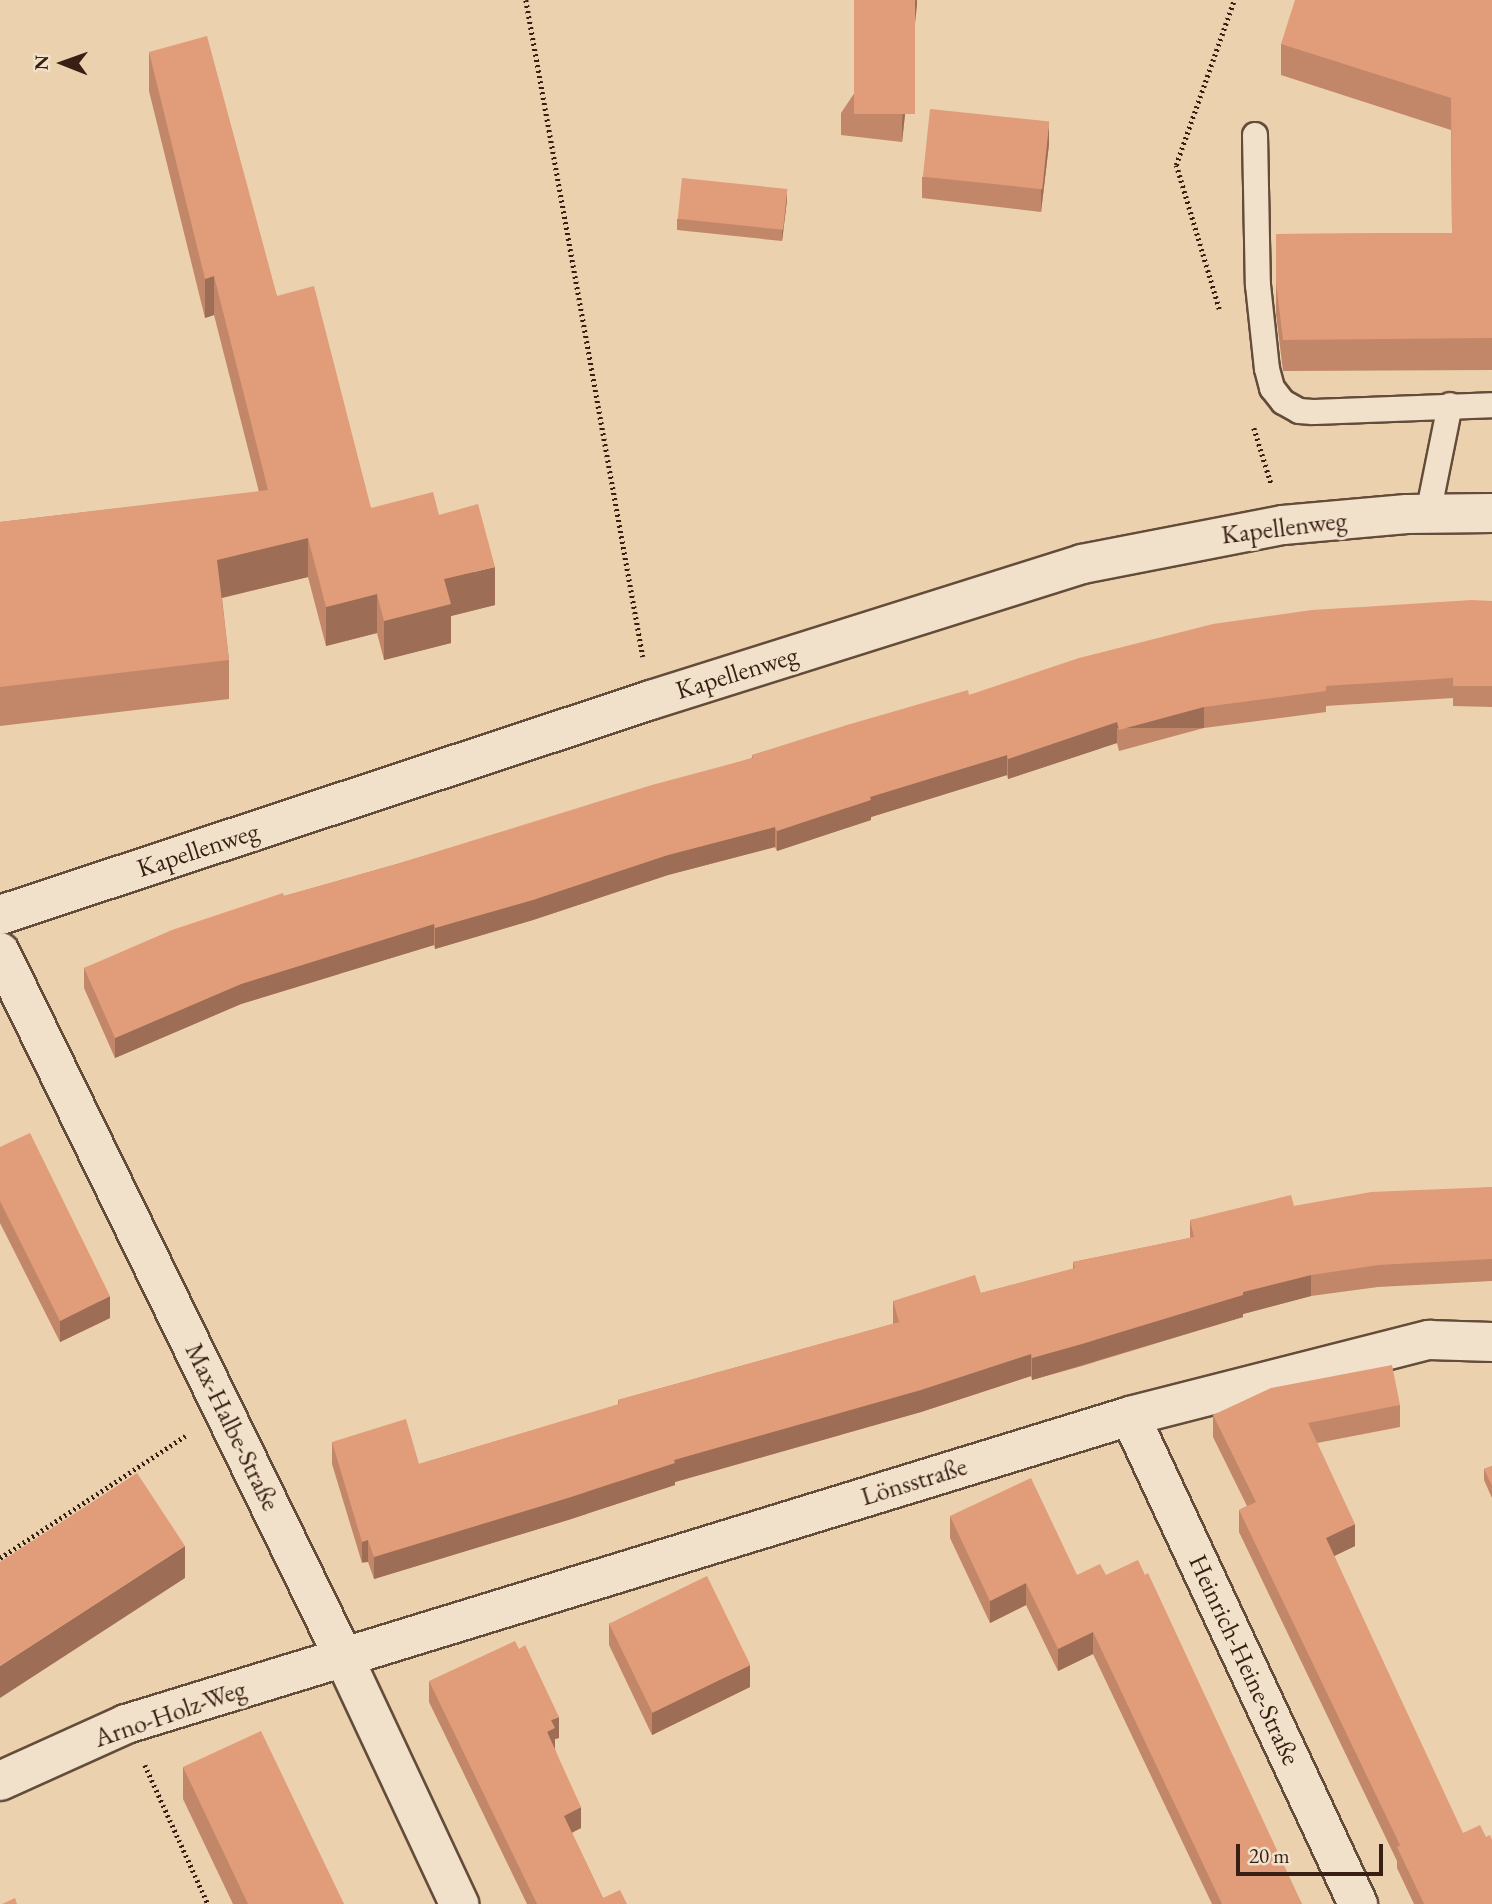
<!DOCTYPE html>
<meta charset="utf-8">
<style>
body{margin:0}
#map{position:relative;width:1492px;height:1904px;overflow:hidden;background:#ebd1ad;font-family:"EB Garamond",serif}
div>[style]{position:absolute}
.path>*{height:4.5px;margin-top:-2.25px;transform-origin:0;background:repeating-linear-gradient(90deg,#371f14 0 2px,transparent 0 5.5px)}
.roads{filter:drop-shadow(2px 0 #644c3a) drop-shadow(-2px 0 #644c3a) drop-shadow(0 2px #644c3a) drop-shadow(0 -2px #644c3a)}
.service>*{height:24px;margin:-12px;padding:0 12px;transform-origin:12px;border-radius:12px;background:#f2e1ca}
.minor>*{height:38px;margin:-19px;padding:0 19px;transform-origin:19px;border-radius:19px;background:#f2e1ca}
.wall>*{inset:0;background:#c28669}
.shaded-wall>*{inset:0;background:#9e6d55;transform-origin:0 0}
.building>*{inset:0;background:#e19c7a;transform-origin:0 0}
span{translate:-50% -50%;white-space:nowrap;text-align:center;line-height:1.15;-webkit-text-stroke:6px #f2e1ca;paint-order:stroke}
.street-label{font-size:26px;color:#371f14}
.north{position:absolute;left:28px;top:28px;width:70px;height:70px;-webkit-text-stroke:5px #f2e1ca;paint-order:stroke;rotate:271deg;font-size:19px;font-weight:700;line-height:28px;text-align:center;color:#371f14}
.north::after{content:'';display:block;margin:auto;width:24px;height:32px;background:#371f14;clip-path:polygon(50% 0,100% 100%,50% 72%,0 100%)}
.scale{position:absolute;left:1236px;top:1844px;width:147px;height:32px;box-sizing:border-box;border:4px solid #371f14;border-top:0;padding-left:9px;font-size:21px;line-height:24px;white-space:nowrap;color:#371f14;-webkit-text-stroke:5px #f2e1ca;paint-order:stroke}
</style>
<div id="map">
<div class="path">
<div style="left:526px;top:0;width:667px;rotate:79.9deg"></div>
<div style="left:1219px;top:309px;width:150px;rotate:-106.6deg"></div>
<div style="left:1176px;top:165px;width:175px;rotate:-70.6deg"></div>
<div style="left:1254px;top:428px;width:58px;rotate:72.8deg"></div>
<div style="left:0;top:1558px;width:222px;rotate:-33.4deg"></div>
<div style="left:145px;top:1765px;width:153px;rotate:65.6deg"></div>
</div>
<div class="roads">
<div class="service">
<div style="left:1255px;top:135px;width:150px;rotate:88.9deg"></div>
<div style="left:1258px;top:285px;width:84px;rotate:83.9deg"></div>
<div style="left:1267px;top:369px;width:20px;rotate:75deg"></div>
<div style="left:1272px;top:388px;width:18px;rotate:52deg"></div>
<div style="left:1283px;top:402px;width:18px;rotate:29deg"></div>
<div style="left:1299px;top:411px;width:14px;rotate:4deg"></div>
<div style="left:1313px;top:412px;width:179px;rotate:-2.2deg"></div>
<div style="left:1428px;top:514px;width:111px;rotate:-78.6deg"></div>
</div>
<div class="minor">
<div style="left:0;top:915px;width:686px;rotate:-18.28deg"></div>
<div style="left:651px;top:700px;width:452px;rotate:-17.5deg"></div>
<div style="left:1082px;top:564px;width:205px;rotate:-11deg"></div>
<div style="left:1283px;top:525px;width:124px;rotate:-5.1deg"></div>
<div style="left:1407px;top:514px;width:85px;rotate:-0.7deg"></div>
<div style="left:0;top:952px;width:785px;rotate:64.02deg"></div>
<div style="left:344px;top:1658px;width:272px;rotate:64.9deg"></div>
<div style="left:1130px;top:1416px;width:539px;rotate:64.96deg"></div>
<div style="left:0;top:1781px;width:138px;rotate:-24.3deg"></div>
<div style="left:126px;top:1724px;width:1050px;rotate:-17.05deg"></div>
<div style="left:1130px;top:1416px;width:309px;rotate:-14.3deg"></div>
<div style="left:1429px;top:1340px;width:63px;rotate:1.8deg"></div>
</div>
</div>
<div class="wall">
<div style="clip-path:polygon(917px 0,902px 142px,841px 135px,841px 113px)"></div>
<div style="clip-path:polygon(1492px 0,1492px 370px,1283px 371px,1276px 314px,1276px 234px,1452px 233px,1451px 130px,1281px 75px,1281px 44px)"></div>
<div style="clip-path:polygon(149px 52px,277px 296px,371px 508px,439px 515px,495px 605px,451px 616px,451px 643px,384px 660px,377px 633px,326px 646px,308px 577px,222px 598px,229px 660px,229px 699px,0 726px,0 522px,259px 492px,214px 315px,205px 318px,149px 91px)"></div>
<div style="clip-path:polygon(1049px 144px,1041px 212px,922px 198px,922px 177px)"></div>
<div style="clip-path:polygon(787px 200px,782px 241px,677px 230px,677px 219px)"></div>
<div style="clip-path:polygon(1492px 601px,1492px 707px,1453px 706px,1453px 698px,1326px 706px,1326px 712px,1204px 728px,1119px 751px,1117px 743px,1008px 779px,1007px 775px,871px 817px,871px 820px,777px 851px,775px 847px,668px 875px,533px 920px,435px 949px,434px 945px,241px 1004px,115px 1058px,84px 988px,84px 968px,284px 896px,397px 864px,752px 758px,752px 755px,969px 695px)"></div>
<div style="clip-path:polygon(0 1147px,110px 1318px,60px 1342px,0 1223px)"></div>
<div style="clip-path:polygon(1492px 1187px,1492px 1281px,1378px 1287px,1311px 1296px,1243px 1314px,1243px 1317px,1082px 1366px,1032px 1380px,1031px 1376px,921px 1412px,675px 1482px,675px 1485px,568px 1520px,374px 1579px,368px 1562px,362px 1563px,332px 1464px,332px 1442px,419px 1464px,618px 1405px,618px 1400px,893px 1324px,893px 1301px,981px 1293px,1073px 1269px,1073px 1262px,1190px 1238px,1190px 1220px,1294px 1206px)"></div>
<div style="clip-path:polygon(1400px 1405px,1400px 1427px,1317px 1443px,1355px 1546px,1334px 1556px,1492px 1904px,1414px 1904px,1397px 1868px,1397px 1861px,1239px 1532px,1239px 1510px,1247px 1506px,1213px 1437px,1213px 1415px)"></div>
<div style="clip-path:polygon(1492px 1466px,1492px 1498px,1484px 1480px,1484px 1469px)"></div>
<div style="clip-path:polygon(950px 1516px,1077px 1575px,1106px 1575px,1302px 1904px,1212px 1904px,1093px 1654px,1058px 1671px,1026px 1605px,990px 1623px,950px 1538px)"></div>
<div style="clip-path:polygon(609px 1623px,750px 1687px,652px 1735px,609px 1645px)"></div>
<div style="clip-path:polygon(429px 1681px,559px 1738px,555px 1739px,555px 1749px,581px 1828px,572px 1833px,603px 1898px,627px 1904px,527px 1904px,429px 1702px)"></div>
<div style="clip-path:polygon(183px 1767px,344px 1904px,233px 1904px,183px 1799px)"></div>
</div>
<div class="shaded-wall">
<div style="clip-path:polygon(915px 0,917px 0,917px 5px,902px 142px,902px 120px)"></div>
<div style="clip-path:polygon(1049px 122px,1049px 144px,1041px 212px,1041px 190px)"></div>
<div style="clip-path:polygon(787px 189px,787px 200px,782px 241px,782px 230px)"></div>
<div style="clip-path:polygon(214px 276px,214px 315px,205px 318px,205px 279px)"></div>
<div style="clip-path:polygon(308px 538px,308px 577px,217px 599px,217px 560px)"></div>
<div style="clip-path:polygon(495px 567px,495px 605px,451px 616px,451px 643px,384px 660px,384px 621px,444px 579px)"></div>
<div style="clip-path:polygon(377px 594px,377px 633px,326px 646px,326px 607px)"></div>
<div style="left:1204px;top:707px;width:21px;height:88px;rotate:90deg"></div>
<div style="clip-path:polygon(1117px 722px,1117px 743px,1008px 779px,1008px 759px)"></div>
<div style="clip-path:polygon(1007px 755px,1007px 775px,871px 817px,871px 820px,777px 851px,777px 831px,870px 797px)"></div>
<div style="clip-path:polygon(775px 827px,775px 847px,668px 875px,533px 920px,435px 949px,435px 928px,668px 855px)"></div>
<div style="clip-path:polygon(434px 924px,434px 945px,241px 1004px,115px 1058px,115px 1038px,241px 984px)"></div>
<div style="clip-path:polygon(1311px 1275px,1311px 1296px,1243px 1314px,1243px 1317px,1032px 1380px,1032px 1358px,1243px 1292px)"></div>
<div style="clip-path:polygon(110px 1296px,110px 1318px,60px 1342px,60px 1321px)"></div>
<div style="clip-path:polygon(1031px 1354px,1031px 1376px,921px 1412px,675px 1482px,675px 1485px,568px 1520px,374px 1579px,374px 1557px,674px 1460px)"></div>
<div style="clip-path:polygon(1355px 1524px,1355px 1546px,1326px 1560px,1326px 1538px)"></div>
<div style="left:368px;top:1540px;width:22px;height:6px;rotate:90deg"></div>
<div style="clip-path:polygon(185px 1546px,185px 1578px,0 1698px,0 1666px)"></div>
<div style="clip-path:polygon(1026px 1583px,1026px 1605px,990px 1623px,990px 1601px)"></div>
<div style="clip-path:polygon(1093px 1632px,1093px 1654px,1058px 1671px,1058px 1649px)"></div>
<div style="clip-path:polygon(750px 1665px,750px 1687px,652px 1735px,652px 1713px)"></div>
<div style="clip-path:polygon(559px 1717px,559px 1738px,555px 1739px,555px 1749px,547px 1732px,551px 1720px)"></div>
<div style="clip-path:polygon(581px 1807px,581px 1828px,564px 1836px,564px 1816px)"></div>
</div>
<div class="building">
<div style="left:854px;top:0;width:61px;height:114px"></div>
<div style="clip-path:polygon(1295px 0,1492px 0,1492px 338px,1283px 340px,1276px 282px,1276px 234px,1452px 233px,1451px 98px,1281px 44px)"></div>
<div style="clip-path:polygon(207px 36px,277px 296px,314px 286px,371px 508px,433px 492px,439px 515px,478px 504px,495px 567px,444px 579px,451px 604px,384px 621px,377px 594px,326px 607px,308px 538px,217px 560px,229px 660px,0 687px,0 522px,268px 490px,214px 276px,205px 279px,149px 52px)"></div>
<div style="left:930px;top:109px;width:120px;height:68px;rotate:6deg"></div>
<div style="left:682px;top:178px;width:106px;height:41px;rotate:6deg"></div>
<div style="clip-path:polygon(1472px 600px,1492px 601px,1492px 686px,1453px 686px,1453px 678px,1326px 686px,1326px 691px,1204px 707px,1119px 730px,1117px 722px,1008px 759px,1007px 755px,870px 797px,871px 800px,777px 831px,775px 827px,668px 855px,533px 900px,435px 928px,434px 924px,241px 984px,115px 1038px,84px 968px,172px 930px,283px 893px,284px 896px,397px 864px,652px 785px,753px 758px,752px 755px,847px 725px,968px 690px,969px 695px,1079px 658px,1213px 624px,1312px 610px)"></div>
<div style="clip-path:polygon(30px 1133px,110px 1296px,60px 1321px,0 1201px,0 1147px)"></div>
<div style="clip-path:polygon(1492px 1187px,1492px 1259px,1378px 1265px,1311px 1275px,1243px 1292px,1243px 1295px,1082px 1344px,1032px 1358px,1031px 1354px,921px 1390px,674px 1460px,675px 1463px,568px 1498px,374px 1557px,368px 1540px,362px 1542px,332px 1442px,406px 1419px,419px 1464px,619px 1404px,618px 1400px,899px 1322px,893px 1301px,975px 1275px,981px 1293px,1075px 1268px,1073px 1262px,1194px 1237px,1190px 1220px,1291px 1195px,1294px 1206px,1371px 1192px)"></div>
<div style="clip-path:polygon(1392px 1365px,1400px 1405px,1308px 1423px,1355px 1524px,1326px 1538px,1463px 1833px,1480px 1825px,1486px 1837px,1490px 1835px,1492px 1840px,1492px 1904px,1424px 1904px,1397px 1847px,1400px 1845px,1239px 1510px,1256px 1502px,1213px 1415px,1271px 1388px)"></div>
<div style="clip-path:polygon(1492px 1466px,1492px 1486px,1484px 1469px)"></div>
<div style="clip-path:polygon(137px 1473px,185px 1546px,0 1666px,0 1562px)"></div>
<div style="clip-path:polygon(1031px 1478px,1077px 1575px,1100px 1564px,1106px 1575px,1138px 1560px,1145px 1575px,1148px 1573px,1302px 1904px,1222px 1904px,1093px 1632px,1058px 1649px,1026px 1583px,990px 1601px,950px 1516px)"></div>
<div style="left:707px;top:1576px;width:99px;height:109px;rotate:64deg"></div>
<div style="clip-path:polygon(515px 1641px,519px 1649px,525px 1645px,559px 1717px,551px 1720px,555px 1728px,547px 1732px,581px 1807px,564px 1816px,603px 1898px,620px 1890px,627px 1904px,537px 1904px,429px 1681px)"></div>
<div style="clip-path:polygon(261px 1731px,344px 1904px,248px 1904px,183px 1767px)"></div>
<div style="clip-path:polygon(15px 1898px,17px 1904px,2px 1904px)"></div>
</div>
<div class="street-label">
<span style="left:1284px;top:528px;rotate:-7deg">Kapellenweg</span>
<span style="left:737px;top:673px;rotate:-17deg">Kapellenweg</span>
<span style="left:198px;top:850px;rotate:-18deg">Kapellenweg</span>
<span style="left:232px;top:1427px;rotate:64deg">Max-Halbe-Straße</span>
<span style="left:914px;top:1482px;rotate:-17deg">Lönsstraße</span>
<span style="left:1244px;top:1660px;rotate:65deg">Heinrich-Heine-Straße</span>
<span style="left:170px;top:1714px;rotate:-19deg">Arno-Holz-Weg</span>
</div>
<div class="north">N</div>
<div class="scale">20 m</div>
</div>
